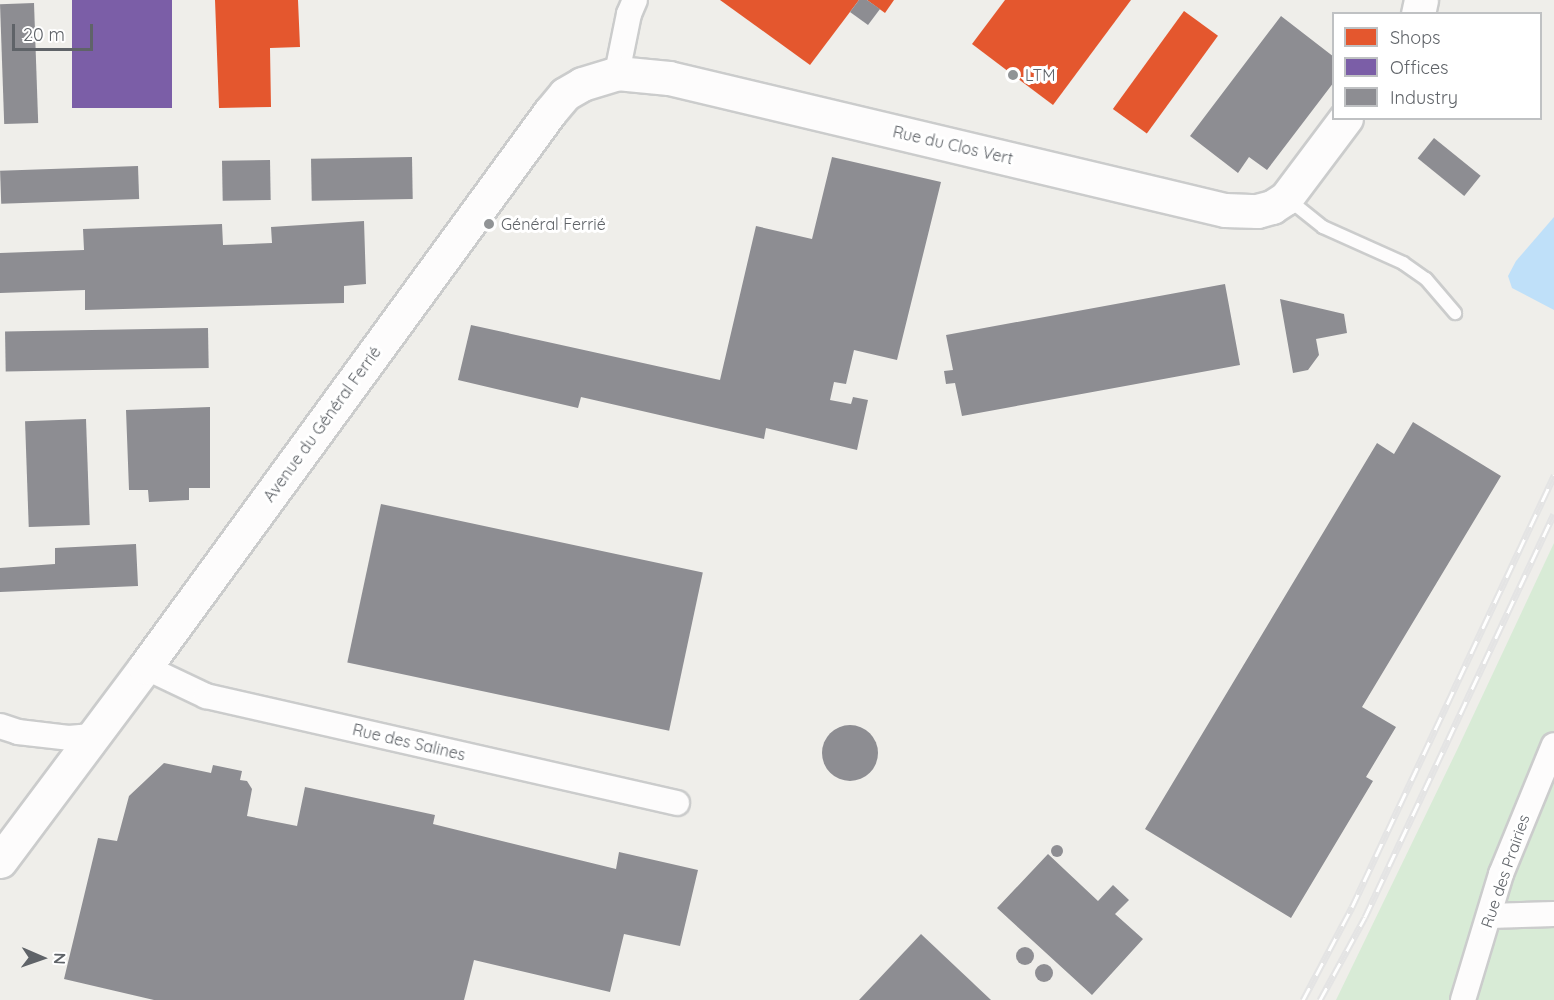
<!DOCTYPE html>
<meta charset="utf-8">
<style>
body{margin:0}
#map{position:relative;width:1554px;height:1000px;overflow:hidden;background:#efeeea;font-family:Quicksand,sans-serif}
div>[style]{position:absolute}
.green>*{inset:0;background:#d8ebd6}
.water>*{inset:0;background:#bfe0f9}
.shops>*{inset:0;background:#e4572e;transform-origin:0 0}
.offices>*{inset:0;background:#7b5ea7;transform-origin:0 0}
.industry>*{inset:0;background:#8d8d92;transform-origin:0 0}
.round{border-radius:50%}
.roads{filter:drop-shadow(2px 0 #cbcccc) drop-shadow(-2px 0 #cbcccc) drop-shadow(0 2px #cbcccc) drop-shadow(0 -2px #cbcccc)}
.lane>*{height:12px;margin:-6px;padding:0 6px;transform-origin:6px;border-radius:6px;background:#fdfcfc}
.street>*{height:24px;margin:-12px;padding:0 12px;transform-origin:12px;border-radius:12px;background:#fdfcfc}
.secondary>*{height:33px;margin:-16.5px;padding:0 16.5px;transform-origin:16.5px;border-radius:16.5px;background:#fdfcfc}
.rail>*{height:7px;margin-top:-3.5px;transform-origin:0;background:repeating-linear-gradient(90deg,#fff 0 14px,#e4e4e4 0 28px);box-sizing:border-box;border-block:2px solid #e4e4e4}
.dots>*{width:16px;height:16px;translate:-50% -50%;box-sizing:border-box;border:3px solid #fff;border-radius:50%}
span{translate:-50% -50%;white-space:nowrap;text-align:center;line-height:1.15;-webkit-text-stroke:6px #fff;paint-order:stroke}
.poi-label{font-size:16px;color:#5f6368}
.left{translate:0 -50%;text-align:left}
.street-label{font-size:16px;color:#5f6368}
.legend{position:absolute;left:1332px;top:12px;width:210px;height:108px;box-sizing:border-box;background:#fff;border:2px solid #bfc1c3;margin:0;padding:8px 10px;list-style:none;font-size:18px;color:#5f6368}
.legend li{display:flex;align-items:center;gap:12px;height:30px}
.legend b{width:30px;border:2px solid #bfc1c3}
.north{position:absolute;left:12px;top:928px;width:60px;height:60px;-webkit-text-stroke:4px #fff;paint-order:stroke;rotate:92deg;font-size:16px;font-weight:700;line-height:24px;text-align:center;color:#5f6368}
.north::after{content:'';display:block;margin:auto;width:21px;height:27px;background:#5f6368;clip-path:polygon(50% 0,100% 100%,50% 72%,0 100%)}
.scale{position:absolute;left:12px;top:24px;width:81px;height:27px;box-sizing:border-box;border:3px solid #5f6368;border-top:0;padding-left:8px;font-size:18px;line-height:21px;white-space:nowrap;color:#5f6368;-webkit-text-stroke:4px #fff;paint-order:stroke}
</style>
<div id="map">
<div class="green">
<div style="clip-path:polygon(1554px 543px,1554px 1000px,1336px 1000px,1457px 750px)"></div>
</div>
<div class="water">
<div style="clip-path:polygon(1554px 217px,1554px 310px,1512px 288px,1508px 276px,1516px 261px)"></div>
</div>
<div class="shops">
<div style="clip-path:polygon(215px 0,298px 0,300px 47px,270px 48px,271px 107px,219px 108px)"></div>
<div style="clip-path:polygon(720px 0,859px 0,810px 65px)"></div>
<div style="clip-path:polygon(867px 0,894px 0,885px 13px)"></div>
<div style="clip-path:polygon(1005px 0,1131px 0,1053px 105px,972px 44px)"></div>
<div style="left:1184px;top:11px;width:42px;height:121px;rotate:36deg"></div>
</div>
<div class="offices">
<div style="left:72px;top:0;width:100px;height:108px"></div>
</div>
<div class="industry">
<div style="clip-path:polygon(859px 0,867px 0,880px 9px,868px 25px,850px 12px)"></div>
<div style="left:34px;top:3px;width:120px;height:34px;rotate:88deg"></div>
<div style="clip-path:polygon(1281px 16px,1334px 57px,1334px 82px,1267px 170px,1249px 157px,1238px 173px,1190px 136px)"></div>
<div style="left:1434px;top:138px;width:60px;height:26px;rotate:39deg"></div>
<div style="left:412px;top:157px;width:42px;height:101px;rotate:89deg"></div>
<div style="clip-path:polygon(832px 157px,941px 182px,897px 360px,854px 350px,846px 384px,834px 382px,830px 400px,851px 404px,853px 397px,868px 400px,857px 450px,766px 428px,764px 439px,581px 397px,578px 408px,458px 380px,471px 325px,720px 380px,756px 226px,812px 239px)"></div>
<div style="left:270px;top:160px;width:40px;height:48px;rotate:89deg"></div>
<div style="left:138px;top:166px;width:33px;height:138px;rotate:88deg"></div>
<div style="clip-path:polygon(364px 221px,366px 284px,344px 286px,344px 303px,85px 310px,85px 290px,0 293px,0 253px,84px 250px,83px 229px,222px 224px,223px 245px,272px 243px,271px 227px)"></div>
<div style="clip-path:polygon(1225px 284px,1240px 365px,962px 416px,955px 383px,946px 384px,944px 371px,953px 370px,946px 335px)"></div>
<div style="clip-path:polygon(1280px 299px,1344px 314px,1347px 333px,1316px 339px,1319px 355px,1308px 370px,1293px 373px)"></div>
<div style="left:208px;top:328px;width:40px;height:203px;rotate:89deg"></div>
<div style="clip-path:polygon(210px 407px,210px 488px,189px 488px,189px 500px,149px 502px,148px 490px,129px 490px,126px 410px)"></div>
<div style="left:86px;top:419px;width:106px;height:61px;rotate:88deg"></div>
<div style="clip-path:polygon(1413px 422px,1501px 476px,1362px 707px,1396px 727px,1366px 777px,1373px 781px,1291px 918px,1145px 829px,1377px 443px,1394px 454px)"></div>
<div style="left:381px;top:504px;width:329px;height:162px;rotate:12deg"></div>
<div style="clip-path:polygon(136px 544px,138px 586px,0 592px,0 568px,55px 564px,55px 548px)"></div>
<div class="round" style="left:822px;top:725px;width:56px;height:56px"></div>
<div style="clip-path:polygon(164px 763px,211px 773px,213px 765px,242px 771px,240px 780px,247px 781px,252px 789px,247px 816px,297px 826px,305px 787px,435px 815px,433px 824px,616px 869px,619px 852px,698px 870px,680px 946px,624px 934px,610px 992px,474px 960px,464px 1000px,154px 1000px,64px 979px,98px 838px,117px 841px,129px 796px)"></div>
<div class="round" style="left:1051px;top:845px;width:12px;height:12px"></div>
<div style="clip-path:polygon(1048px 854px,1098px 901px,1113px 885px,1129px 900px,1115px 914px,1143px 939px,1092px 995px,997px 908px)"></div>
<div style="clip-path:polygon(921px 934px,991px 1000px,859px 1000px)"></div>
<div class="round" style="left:1016px;top:947px;width:18px;height:18px"></div>
<div class="round" style="left:1035px;top:964px;width:18px;height:18px"></div>
</div>
<div class="roads">
<div class="lane">
<div style="left:1288px;top:199px;width:45px;rotate:38.7deg"></div>
<div style="left:1323px;top:227px;width:88px;rotate:24.2deg"></div>
<div style="left:1403px;top:263px;width:28px;rotate:35deg"></div>
<div style="left:1426px;top:279px;width:45px;rotate:49.5deg"></div>
</div>
<div class="street">
<div style="left:617px;top:73px;width:60px;rotate:-78.5deg"></div>
<div style="left:629px;top:14px;width:15px;rotate:-67deg"></div>
<div style="left:145px;top:667px;width:68px;rotate:25.4deg"></div>
<div style="left:206px;top:696px;width:483px;rotate:12.8deg"></div>
<div style="left:0;top:726px;width:19px;rotate:18deg"></div>
<div style="left:18px;top:732px;width:51px;rotate:6.7deg"></div>
<div style="left:69px;top:738px;width:25px;rotate:-5deg"></div>
<div style="left:1489px;top:916px;width:65px;rotate:-1.8deg"></div>
<div style="left:1463px;top:1000px;width:132px;rotate:-73.2deg"></div>
<div style="left:1501px;top:874px;width:139px;rotate:-67.7deg"></div>
</div>
<div class="secondary">
<div style="left:1418px;top:14px;width:14px;rotate:-78deg"></div>
<div style="left:0;top:861px;width:242px;rotate:-53.2deg"></div>
<div style="left:145px;top:667px;width:687px;rotate:-53.88deg"></div>
<div style="left:550px;top:112px;width:23px;rotate:-50deg"></div>
<div style="left:565px;top:94px;width:20px;rotate:-30deg"></div>
<div style="left:582px;top:84px;width:37px;rotate:-17deg"></div>
<div style="left:617px;top:73px;width:52px;rotate:5.5deg"></div>
<div style="left:669px;top:78px;width:571px;rotate:13.36deg"></div>
<div style="left:1225px;top:210px;width:32px;rotate:2deg"></div>
<div style="left:1257px;top:211px;width:16px;rotate:-15deg"></div>
<div style="left:1272px;top:207px;width:17px;rotate:-33deg"></div>
<div style="left:1286px;top:198px;width:100px;rotate:-53.1deg"></div>
</div>
</div>
<div class="rail">
<div style="left:1303px;top:1000px;width:105px;rotate:-62.2deg"></div>
<div style="left:1352px;top:907px;width:477px;rotate:-64.9deg"></div>
<div style="left:1320px;top:1000px;width:94px;rotate:-61.5deg"></div>
<div style="left:1365px;top:917px;width:445px;rotate:-64.9deg"></div>
</div>
<div class="dots">
<div style="left:1013px;top:75px;background:#919496"></div>
<div style="left:489px;top:224px;background:#919496"></div>
</div>
<div class="poi-label">
<span class="left" style="left:1025px;top:75px">LTM</span>
<span class="left" style="left:501px;top:224px">Général Ferrié</span>
</div>
<div class="street-label">
<span style="left:953px;top:145px;rotate:13deg">Rue du Clos Vert</span>
<span style="left:322px;top:424px;rotate:-54deg">Avenue du Général Ferrié</span>
<span style="left:409px;top:742px;rotate:13deg">Rue des Salines</span>
<span style="left:1505px;top:871px;rotate:-71deg">Rue des Prairies</span>
</div>
<ul class="legend">
<li><b style="height:16px;background:#e4572e"></b>Shops</li>
<li><b style="height:16px;background:#7b5ea7"></b>Offices</li>
<li><b style="height:16px;background:#8d8d92"></b>Industry</li>
</ul>
<div class="north">N</div>
<div class="scale">20 m</div>
</div>
